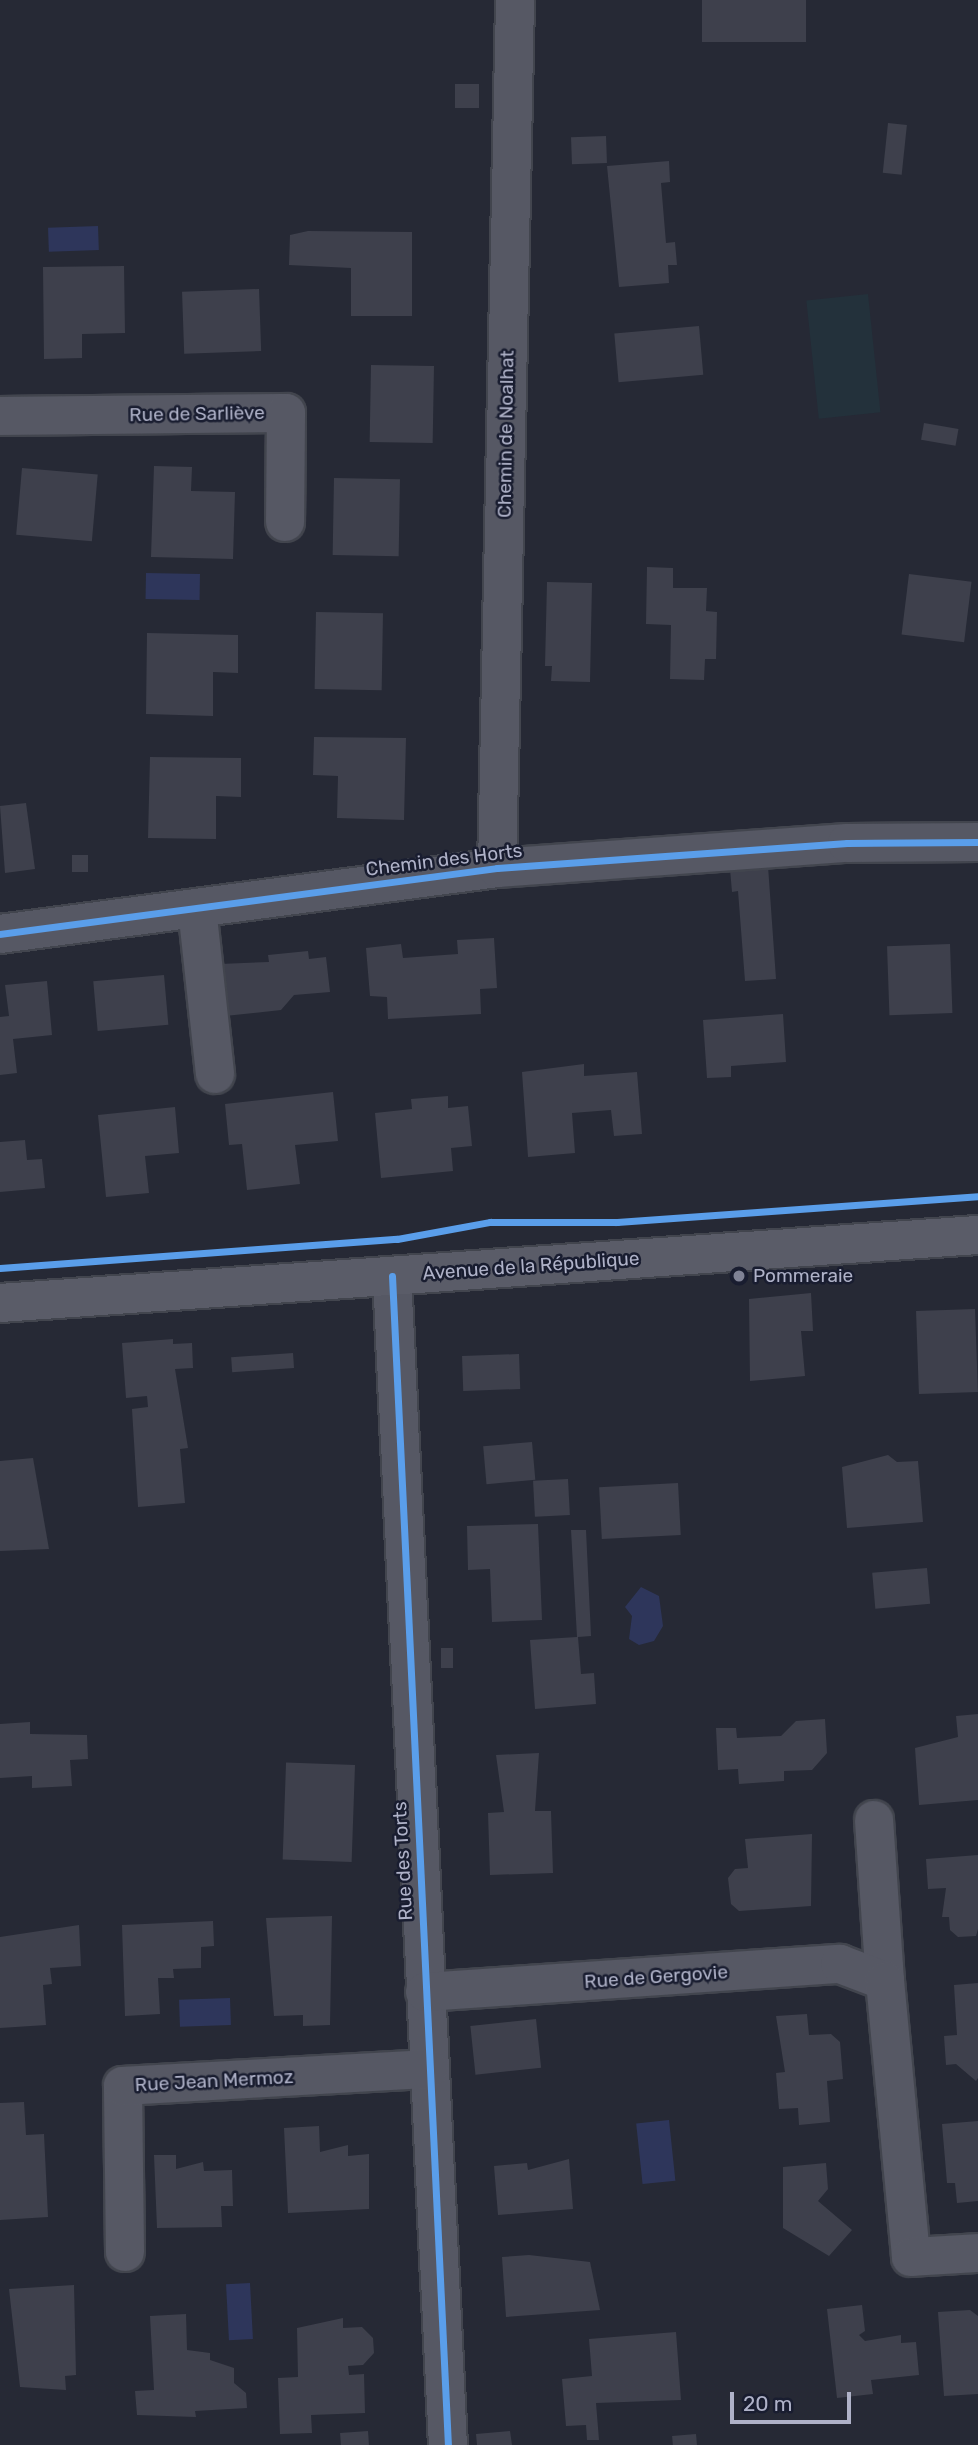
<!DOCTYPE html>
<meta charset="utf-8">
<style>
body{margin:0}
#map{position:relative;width:978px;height:2445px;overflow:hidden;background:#262935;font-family:Rubik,sans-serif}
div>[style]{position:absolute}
.green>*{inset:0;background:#23313b;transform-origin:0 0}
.water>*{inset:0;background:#2e365b;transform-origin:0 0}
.building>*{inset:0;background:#3e404c;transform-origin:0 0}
.roads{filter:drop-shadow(2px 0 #42454e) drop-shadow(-2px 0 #42454e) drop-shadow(0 2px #42454e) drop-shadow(0 -2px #42454e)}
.street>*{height:38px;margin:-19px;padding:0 19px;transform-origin:19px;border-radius:19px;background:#565864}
.secondary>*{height:38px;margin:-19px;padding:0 19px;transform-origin:19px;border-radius:19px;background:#5a5c68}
.cycleway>*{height:7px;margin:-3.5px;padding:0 3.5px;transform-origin:3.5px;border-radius:3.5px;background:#5a9eea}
.dots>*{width:19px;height:19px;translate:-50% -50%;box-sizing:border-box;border:4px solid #191d30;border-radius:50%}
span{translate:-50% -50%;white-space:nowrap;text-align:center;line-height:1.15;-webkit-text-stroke:5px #191d30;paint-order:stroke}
.street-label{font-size:19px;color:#afb2c8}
.poi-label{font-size:19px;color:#afb2c8}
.left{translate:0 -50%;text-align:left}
.scale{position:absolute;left:730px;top:2392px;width:121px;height:32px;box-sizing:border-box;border:4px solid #afb2c8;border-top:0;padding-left:9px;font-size:21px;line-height:24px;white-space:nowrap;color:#afb2c8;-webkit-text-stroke:5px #191d30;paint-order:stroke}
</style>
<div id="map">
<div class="green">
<div style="left:868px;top:294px;width:119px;height:62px;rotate:84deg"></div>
</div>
<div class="water">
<div style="left:98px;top:226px;width:24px;height:50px;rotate:88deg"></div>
<div style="left:146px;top:573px;width:54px;height:26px;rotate:1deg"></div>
<div style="clip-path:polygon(641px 1587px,659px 1596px,663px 1626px,654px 1641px,639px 1645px,629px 1639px,632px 1616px,625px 1607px)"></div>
<div style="left:230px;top:1998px;width:27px;height:51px;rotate:88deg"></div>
<div style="left:669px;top:2120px;width:61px;height:33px;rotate:84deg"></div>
<div style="left:250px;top:2283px;width:56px;height:24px;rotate:87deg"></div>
</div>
<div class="building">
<div style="left:702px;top:0;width:104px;height:42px"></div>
<div style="left:455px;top:84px;width:24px;height:24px"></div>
<div style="left:888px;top:123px;width:19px;height:50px;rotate:6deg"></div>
<div style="left:606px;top:136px;width:27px;height:35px;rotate:88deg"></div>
<div style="clip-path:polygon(669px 161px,670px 182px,661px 183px,666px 243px,675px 242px,677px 265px,668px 265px,669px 283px,619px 287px,607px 166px)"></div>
<div style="clip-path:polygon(308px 231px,412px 232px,412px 316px,351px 316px,351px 268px,289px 265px,290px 235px)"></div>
<div style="clip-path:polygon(124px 266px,125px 333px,82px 334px,82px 358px,44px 359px,43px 267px)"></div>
<div style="left:259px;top:289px;width:62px;height:77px;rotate:88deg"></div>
<div style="left:699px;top:326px;width:49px;height:85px;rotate:85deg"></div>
<div style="left:371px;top:365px;width:63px;height:77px;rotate:1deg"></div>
<div style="left:924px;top:423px;width:35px;height:17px;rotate:10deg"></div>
<div style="clip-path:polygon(154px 466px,192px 467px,191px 491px,235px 492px,233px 559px,151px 557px)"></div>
<div style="left:22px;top:468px;width:76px;height:67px;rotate:5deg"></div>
<div style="left:334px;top:478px;width:66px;height:77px;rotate:1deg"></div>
<div style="clip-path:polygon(647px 567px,673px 568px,673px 588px,707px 588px,706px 611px,717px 612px,716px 659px,705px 659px,704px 680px,670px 679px,671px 625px,646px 624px)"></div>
<div style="left:909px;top:574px;width:63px;height:61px;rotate:7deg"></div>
<div style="clip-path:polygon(547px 582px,592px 583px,590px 682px,551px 681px,552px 666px,545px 666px)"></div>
<div style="left:316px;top:612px;width:67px;height:77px;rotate:1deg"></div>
<div style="clip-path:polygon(147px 633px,238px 635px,238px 673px,213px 672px,213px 716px,146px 714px)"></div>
<div style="clip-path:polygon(314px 737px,406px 738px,404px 820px,337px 818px,338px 776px,313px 775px)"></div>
<div style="clip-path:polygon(150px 757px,241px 758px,241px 797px,216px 796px,216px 839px,148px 838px)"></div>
<div style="clip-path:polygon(26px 803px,35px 869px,5px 873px,0 806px)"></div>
<div style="left:72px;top:855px;width:16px;height:17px"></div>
<div style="clip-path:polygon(768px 866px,776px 979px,745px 981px,738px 891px,732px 892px,730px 869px)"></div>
<div style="clip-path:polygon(494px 938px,497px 988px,480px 989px,481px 1014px,388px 1019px,387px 997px,370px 996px,366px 948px,401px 944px,403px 958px,458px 954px,457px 940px)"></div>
<div style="left:950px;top:944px;width:69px;height:63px;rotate:88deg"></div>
<div style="clip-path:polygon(308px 951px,309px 959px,326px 957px,330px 992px,294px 995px,281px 1010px,225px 1016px,220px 964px,269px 962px,268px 955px)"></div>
<div style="left:164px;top:975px;width:50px;height:71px;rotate:85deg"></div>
<div style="clip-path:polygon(47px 981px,52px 1035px,13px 1039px,17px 1073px,0 1075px,0 1017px,9px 1016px,5px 985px)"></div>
<div style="clip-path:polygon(783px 1014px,786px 1062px,731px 1066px,731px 1077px,707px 1078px,703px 1020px)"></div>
<div style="clip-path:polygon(584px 1064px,584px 1076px,637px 1072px,642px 1134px,614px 1136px,611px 1110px,572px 1113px,575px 1153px,528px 1157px,522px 1072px)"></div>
<div style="clip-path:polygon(333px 1092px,338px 1141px,295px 1145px,300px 1184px,247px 1190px,242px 1144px,229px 1145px,225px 1104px)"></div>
<div style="clip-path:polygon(448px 1096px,448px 1108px,468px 1106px,472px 1146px,451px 1148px,453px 1171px,381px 1178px,375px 1113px,412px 1109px,411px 1099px)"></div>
<div style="clip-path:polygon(175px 1107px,179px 1153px,145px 1156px,149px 1193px,106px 1197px,98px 1115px)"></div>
<div style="clip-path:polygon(25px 1140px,27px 1160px,42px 1159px,45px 1188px,0 1192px,0 1142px)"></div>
<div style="clip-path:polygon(811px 1293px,813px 1331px,801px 1331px,805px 1376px,750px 1381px,749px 1299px)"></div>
<div style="left:975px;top:1309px;width:83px;height:59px;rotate:88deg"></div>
<div style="clip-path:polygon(173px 1339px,173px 1344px,192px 1343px,193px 1368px,175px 1369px,188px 1448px,180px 1449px,185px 1503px,138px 1507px,132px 1409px,148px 1407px,147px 1396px,126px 1398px,122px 1343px)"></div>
<div style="left:293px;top:1353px;width:15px;height:62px;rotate:86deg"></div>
<div style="left:519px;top:1354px;width:35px;height:57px;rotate:88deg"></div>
<div style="left:532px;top:1442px;width:38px;height:49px;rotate:85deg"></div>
<div style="clip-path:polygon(888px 1455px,897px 1462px,918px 1461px,923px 1522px,847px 1528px,842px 1467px)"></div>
<div style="clip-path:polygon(33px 1458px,49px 1549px,0 1551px,0 1461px)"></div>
<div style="left:568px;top:1479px;width:36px;height:35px;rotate:87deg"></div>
<div style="left:678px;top:1483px;width:52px;height:79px;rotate:87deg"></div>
<div style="clip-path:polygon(538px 1524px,542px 1620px,492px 1622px,490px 1569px,468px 1570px,467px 1526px)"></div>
<div style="clip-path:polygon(571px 1530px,586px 1530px,591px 1636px,578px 1637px,581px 1674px,594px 1673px,596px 1704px,535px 1709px,530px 1640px,577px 1637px)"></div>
<div style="left:927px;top:1568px;width:36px;height:55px;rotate:85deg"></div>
<div style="left:441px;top:1648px;width:12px;height:20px"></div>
<div style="clip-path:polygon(978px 1714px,978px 1800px,919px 1805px,915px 1748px,958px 1737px,956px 1716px)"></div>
<div style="clip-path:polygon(825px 1719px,827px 1753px,812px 1770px,784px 1771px,784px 1781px,739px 1784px,738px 1769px,718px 1770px,716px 1728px,736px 1728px,737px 1738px,781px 1736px,796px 1721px)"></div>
<div style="clip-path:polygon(30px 1722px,30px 1734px,87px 1735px,88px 1759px,70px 1760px,72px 1786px,32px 1788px,32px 1776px,0 1778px,0 1724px)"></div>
<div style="clip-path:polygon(539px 1753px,535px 1811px,551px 1811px,553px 1873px,490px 1875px,488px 1813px,504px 1812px,496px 1755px)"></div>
<div style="left:355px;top:1765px;width:97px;height:69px;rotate:92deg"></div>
<div style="clip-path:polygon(812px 1834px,811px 1906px,739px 1911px,731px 1904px,728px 1878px,735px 1869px,748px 1868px,745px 1839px)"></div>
<div style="clip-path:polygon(978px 1855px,978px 1929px,976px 1936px,958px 1937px,950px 1930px,949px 1917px,942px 1917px,946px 1888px,928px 1889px,926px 1859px)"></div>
<div style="clip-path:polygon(332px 1916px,330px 2025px,303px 2026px,303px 2015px,274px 2016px,266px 1918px)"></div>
<div style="clip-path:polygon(213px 1921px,214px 1946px,201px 1947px,201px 1968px,173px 1969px,174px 1978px,158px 1978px,160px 2014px,125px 2016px,122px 1925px)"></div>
<div style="clip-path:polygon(79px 1925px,81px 1966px,50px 1968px,52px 1984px,43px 1985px,46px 2025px,0 2028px,0 1937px)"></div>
<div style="clip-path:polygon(978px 1983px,978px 2078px,976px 2081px,956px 2064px,946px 2065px,944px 2036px,957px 2035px,954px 1985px)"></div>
<div style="clip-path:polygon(807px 2014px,809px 2035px,831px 2034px,840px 2042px,843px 2079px,827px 2081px,830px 2122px,799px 2125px,798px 2108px,779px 2109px,776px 2073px,785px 2072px,776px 2016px)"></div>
<div style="left:536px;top:2019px;width:49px;height:66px;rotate:84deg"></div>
<div style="clip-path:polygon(24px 2102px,26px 2135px,44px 2134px,48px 2217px,0 2220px,0 2103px)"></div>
<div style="clip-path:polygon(978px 2121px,978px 2201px,957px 2203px,955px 2183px,947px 2183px,942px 2124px)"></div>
<div style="clip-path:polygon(319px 2126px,320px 2152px,348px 2145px,348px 2156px,369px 2154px,369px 2209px,288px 2213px,284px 2128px)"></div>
<div style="clip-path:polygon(154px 2155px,176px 2155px,176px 2169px,203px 2162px,204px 2171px,232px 2170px,233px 2206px,221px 2206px,222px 2227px,157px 2228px)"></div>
<div style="clip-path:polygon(569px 2159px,573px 2209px,498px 2215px,494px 2166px,527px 2163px,528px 2170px)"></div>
<div style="clip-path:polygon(826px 2163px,828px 2189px,818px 2201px,852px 2230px,829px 2256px,783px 2228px,783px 2167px)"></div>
<div style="clip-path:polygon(529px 2255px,590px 2262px,600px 2310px,506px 2317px,502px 2257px)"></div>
<div style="clip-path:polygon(74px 2285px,76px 2375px,65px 2376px,66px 2390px,20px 2387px,9px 2289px)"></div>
<div style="clip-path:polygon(862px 2305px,865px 2331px,859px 2335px,865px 2341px,901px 2335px,901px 2343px,916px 2342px,919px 2375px,871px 2380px,873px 2394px,837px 2398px,827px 2309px)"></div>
<div style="clip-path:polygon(970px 2310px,978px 2316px,978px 2394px,944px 2396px,938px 2312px)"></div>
<div style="clip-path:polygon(186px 2314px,187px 2350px,210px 2353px,210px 2360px,234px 2368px,234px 2383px,246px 2393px,247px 2408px,195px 2411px,196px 2417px,137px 2415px,135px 2391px,154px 2390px,150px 2316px)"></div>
<div style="clip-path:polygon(343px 2318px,343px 2328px,362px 2327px,373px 2338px,374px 2353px,363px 2365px,348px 2366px,349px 2375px,364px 2374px,365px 2413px,311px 2415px,312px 2433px,280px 2434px,278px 2378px,298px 2377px,297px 2328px)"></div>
<div style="clip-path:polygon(676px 2332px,681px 2400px,596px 2403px,599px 2440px,587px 2440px,586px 2425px,566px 2426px,562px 2379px,592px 2376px,589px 2339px)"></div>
<div style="left:368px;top:2431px;width:14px;height:28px;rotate:86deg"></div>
<div style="clip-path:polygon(510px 2431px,512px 2445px,477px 2445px,476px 2434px)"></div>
<div style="left:696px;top:2434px;width:11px;height:24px;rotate:85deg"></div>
</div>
<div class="roads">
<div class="street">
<div style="left:0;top:416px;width:286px;rotate:-0.6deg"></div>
<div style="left:286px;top:413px;width:109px;rotate:90.5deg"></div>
<div style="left:497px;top:868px;width:868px;rotate:-88.81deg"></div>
<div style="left:197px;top:908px;width:167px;rotate:83.8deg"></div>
<div style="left:0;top:934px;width:501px;rotate:-7.56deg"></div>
<div style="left:497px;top:868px;width:351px;rotate:-4.1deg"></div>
<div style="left:847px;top:843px;width:131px;rotate:-0.4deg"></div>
<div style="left:392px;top:1276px;width:1170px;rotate:87.26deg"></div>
<div style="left:874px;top:1820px;width:161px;rotate:86.1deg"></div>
<div style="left:425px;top:1992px;width:416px;rotate:-3.9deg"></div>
<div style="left:840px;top:1964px;width:48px;rotate:20.7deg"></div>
<div style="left:885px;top:1981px;width:277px;rotate:84.6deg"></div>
<div style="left:911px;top:2257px;width:67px;rotate:-3.4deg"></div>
<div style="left:125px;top:2252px;width:166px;rotate:-90.7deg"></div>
<div style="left:123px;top:2086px;width:306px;rotate:-3.2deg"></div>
</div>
<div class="secondary">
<div style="left:0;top:1303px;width:980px;rotate:-3.98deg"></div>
</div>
</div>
<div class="cycleway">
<div style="left:0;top:934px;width:501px;rotate:-7.56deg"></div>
<div style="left:497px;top:868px;width:351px;rotate:-4.1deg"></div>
<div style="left:847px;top:843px;width:131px;rotate:-0.4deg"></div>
<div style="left:0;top:1268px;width:398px;rotate:-4.2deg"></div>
<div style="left:397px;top:1239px;width:95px;rotate:-10.4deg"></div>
<div style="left:490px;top:1222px;width:127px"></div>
<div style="left:617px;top:1222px;width:362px;rotate:-4.1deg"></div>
<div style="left:392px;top:1276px;width:1170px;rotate:87.26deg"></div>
</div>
<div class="dots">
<div style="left:739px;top:1276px;background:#7f8295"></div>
</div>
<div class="street-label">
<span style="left:197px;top:414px;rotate:-1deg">Rue de Sarliève</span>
<span style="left:506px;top:434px;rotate:-89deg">Chemin de Noalhat</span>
<span style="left:444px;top:860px;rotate:-7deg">Chemin des Horts</span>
<span style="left:531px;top:1266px;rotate:-4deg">Avenue de la République</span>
<span style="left:403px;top:1861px;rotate:-93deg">Rue des Torts</span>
<span style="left:656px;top:1977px;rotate:-4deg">Rue de Gergovie</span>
<span style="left:214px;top:2081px;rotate:-3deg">Rue Jean Mermoz</span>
</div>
<div class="poi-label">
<span class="left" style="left:753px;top:1276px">Pommeraie</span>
</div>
<div class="scale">20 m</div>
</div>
